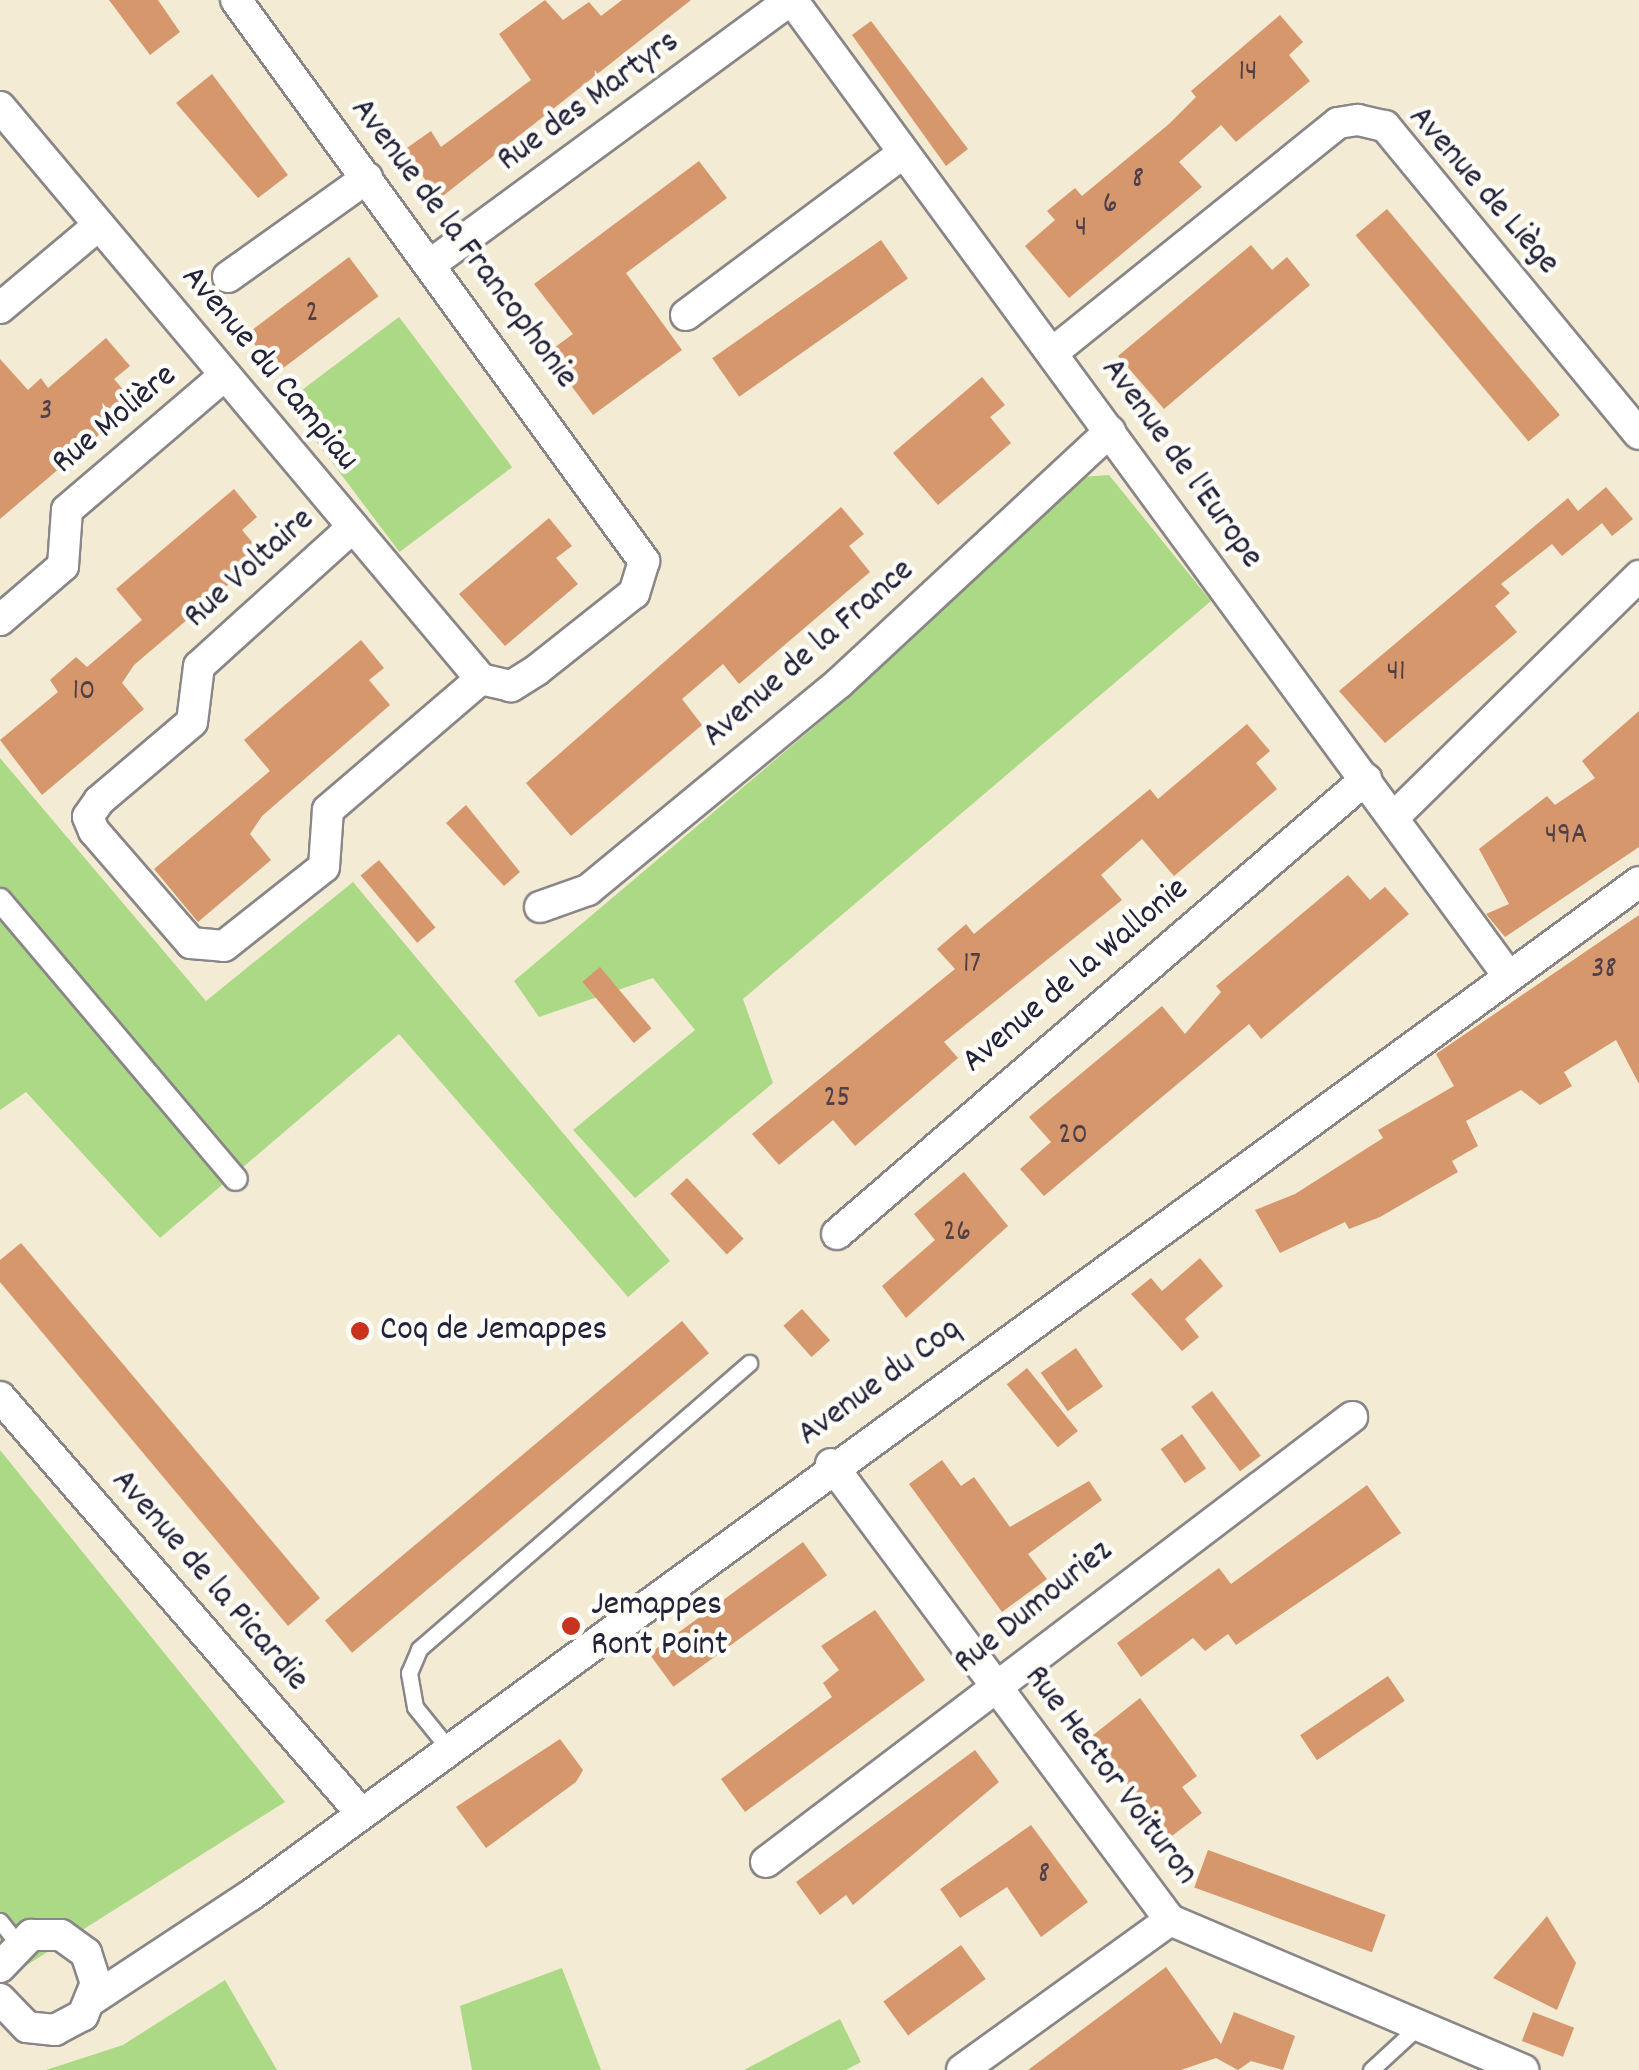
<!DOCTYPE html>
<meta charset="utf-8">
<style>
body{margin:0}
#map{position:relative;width:1639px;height:2070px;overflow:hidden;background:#f3ebd4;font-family:Dekko,sans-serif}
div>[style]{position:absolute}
.green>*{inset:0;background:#acd986;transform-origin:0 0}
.building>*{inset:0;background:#d6976d;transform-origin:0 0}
.roads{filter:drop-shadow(2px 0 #8a8688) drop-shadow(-2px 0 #8a8688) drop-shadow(0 2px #8a8688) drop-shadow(0 -2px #8a8688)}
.service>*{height:15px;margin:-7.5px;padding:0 7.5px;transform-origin:7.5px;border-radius:7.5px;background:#fff}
.pedestrian>*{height:22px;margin:-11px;padding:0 11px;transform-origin:11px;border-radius:11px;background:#fff}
.minor>*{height:30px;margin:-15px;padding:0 15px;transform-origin:15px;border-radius:15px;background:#fff}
.dots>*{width:28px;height:28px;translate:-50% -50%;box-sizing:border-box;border:5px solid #fdfcf7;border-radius:50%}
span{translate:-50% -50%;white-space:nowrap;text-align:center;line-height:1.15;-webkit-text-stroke:9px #fdfcf7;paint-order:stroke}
.number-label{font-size:30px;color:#4f3f48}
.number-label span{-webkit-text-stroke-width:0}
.street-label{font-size:35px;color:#22223b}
.poi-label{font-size:35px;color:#22223b}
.left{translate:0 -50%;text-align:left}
</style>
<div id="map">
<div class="green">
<div style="left:399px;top:317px;width:188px;height:141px;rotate:53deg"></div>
<div style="clip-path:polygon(1109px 475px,1211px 601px,743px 999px,773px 1083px,635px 1198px,573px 1130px,695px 1030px,653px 978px,539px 1017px,514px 981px,833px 711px,1082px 477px)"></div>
<div style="clip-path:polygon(0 758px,206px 1001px,353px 882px,670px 1261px,628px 1297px,399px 1034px,160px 1238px,26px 1092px,0 1110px)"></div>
<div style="clip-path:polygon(0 1450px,285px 1802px,0 1982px)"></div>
<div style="clip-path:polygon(562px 1968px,601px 2070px,472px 2070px,460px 2006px)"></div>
<div style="clip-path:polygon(225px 1980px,277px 2070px,46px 2070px,123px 2045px)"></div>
<div style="clip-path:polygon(840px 2019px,861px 2062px,846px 2070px,744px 2070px)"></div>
</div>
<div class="building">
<div style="clip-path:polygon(109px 0,158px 0,180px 32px,150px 55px)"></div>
<div style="clip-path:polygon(545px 0,563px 20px,589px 2px,601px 16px,622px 0,691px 0,439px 199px,404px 150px,431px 131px,441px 147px,531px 80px,499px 34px)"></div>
<div style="clip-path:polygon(1280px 15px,1303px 42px,1289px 55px,1310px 81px,1236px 142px,1221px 125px,1179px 162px,1202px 187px,1069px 298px,1025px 246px,1055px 220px,1047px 211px,1075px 188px,1082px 196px,1169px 124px,1196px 97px,1191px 91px)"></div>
<div style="clip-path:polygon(871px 21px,968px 149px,946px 166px,852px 35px)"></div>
<div style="clip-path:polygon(212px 74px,288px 175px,258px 198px,176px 103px)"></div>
<div style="clip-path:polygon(699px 161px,727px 198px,626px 273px,682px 350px,593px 415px,547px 353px,573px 334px,534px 284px)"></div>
<div style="left:1387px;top:209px;width:269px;height:41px;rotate:50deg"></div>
<div style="left:881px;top:240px;width:47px;height:206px;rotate:55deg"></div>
<div style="clip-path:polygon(1251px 245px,1272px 270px,1287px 257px,1310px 285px,1164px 409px,1118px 356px)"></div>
<div style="left:349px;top:257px;width:49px;height:128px;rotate:53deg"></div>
<div style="clip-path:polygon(106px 338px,130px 366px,114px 379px,135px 404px,0 519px,0 359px,28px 390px,41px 378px,48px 388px)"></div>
<div style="clip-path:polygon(982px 377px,1005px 405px,990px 417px,1011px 443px,938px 505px,893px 453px)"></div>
<div style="clip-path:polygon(1606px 487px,1633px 519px,1612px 536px,1602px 523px,1562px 556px,1552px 544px,1501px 584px,1510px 593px,1495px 606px,1517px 632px,1385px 743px,1339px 691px,1568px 498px,1578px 511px)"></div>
<div style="clip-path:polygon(234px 489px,257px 517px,242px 530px,263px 555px,134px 665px,122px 683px,144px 709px,42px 795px,0 740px,58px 692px,50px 680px,76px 657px,87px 667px,142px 620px,116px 589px)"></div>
<div style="clip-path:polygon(841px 507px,864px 534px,849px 546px,870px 572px,739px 684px,723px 664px,682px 699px,702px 725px,571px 836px,526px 783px)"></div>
<div style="clip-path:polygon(549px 518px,572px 546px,556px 558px,578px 584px,505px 646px,459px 594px)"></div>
<div style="clip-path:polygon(361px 640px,384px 668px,369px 680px,390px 705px,262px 816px,250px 834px,271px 860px,198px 922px,154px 869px,270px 771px,244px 740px)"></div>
<div style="clip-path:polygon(1639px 711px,1639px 847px,1505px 937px,1486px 914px,1509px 904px,1479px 849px,1547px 796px,1555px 805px,1595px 778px,1582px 761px)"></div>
<div style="clip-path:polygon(1247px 724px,1270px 751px,1256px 763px,1277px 789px,1174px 876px,1142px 839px,1101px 875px,1122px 900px,944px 1042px,958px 1058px,855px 1146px,833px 1120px,779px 1165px,752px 1134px,955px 969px,937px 949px,966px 924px,974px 934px,1150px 789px,1158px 799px)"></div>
<div style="clip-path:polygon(466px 805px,520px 872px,504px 886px,446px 823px)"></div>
<div style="left:379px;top:860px;width:88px;height:24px;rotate:50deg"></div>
<div style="clip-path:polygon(1348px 875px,1370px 900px,1385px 887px,1409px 914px,1261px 1039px,1249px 1024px,1044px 1196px,1020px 1169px,1051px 1142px,1029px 1117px,1162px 1006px,1185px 1034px,1221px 992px,1216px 986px)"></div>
<div style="clip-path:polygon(1639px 915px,1639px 1084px,1616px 1040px,1564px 1072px,1572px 1086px,1540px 1105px,1521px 1090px,1466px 1121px,1478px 1146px,1452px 1161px,1458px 1172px,1380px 1217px,1349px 1229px,1345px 1222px,1280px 1253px,1255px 1210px,1295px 1194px,1383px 1138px,1378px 1130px,1454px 1086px,1436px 1054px)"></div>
<div style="left:600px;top:967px;width:80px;height:23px;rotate:50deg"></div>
<div style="clip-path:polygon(964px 1172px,1008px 1226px,906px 1318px,882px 1286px,935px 1240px,914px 1214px)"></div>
<div style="left:687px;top:1178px;width:83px;height:23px;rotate:47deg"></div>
<div style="clip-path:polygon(21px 1243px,320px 1598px,288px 1626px,0 1282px,0 1260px)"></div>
<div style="clip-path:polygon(1200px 1258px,1223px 1286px,1185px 1319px,1199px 1337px,1182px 1351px,1131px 1294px,1151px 1278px,1162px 1291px)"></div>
<div style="left:802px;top:1309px;width:42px;height:25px;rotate:48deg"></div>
<div style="left:682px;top:1321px;width:42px;height:466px;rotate:50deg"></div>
<div style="left:1076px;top:1348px;width:47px;height:43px;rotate:55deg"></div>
<div style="left:1027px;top:1368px;width:81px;height:26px;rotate:51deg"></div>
<div style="left:1212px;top:1391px;width:81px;height:26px;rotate:53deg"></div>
<div style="left:1182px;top:1434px;width:42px;height:26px;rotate:55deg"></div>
<div style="clip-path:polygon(942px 1460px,961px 1486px,974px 1477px,1010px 1527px,1089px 1481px,1102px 1500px,1028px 1554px,1047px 1579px,1002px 1612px,909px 1484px)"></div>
<div style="clip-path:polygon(1367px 1485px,1401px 1533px,1236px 1645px,1228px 1634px,1205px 1651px,1193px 1638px,1141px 1677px,1117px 1643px,1219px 1568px,1231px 1584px)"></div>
<div style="left:803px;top:1542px;width:41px;height:190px;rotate:54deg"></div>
<div style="clip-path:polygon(875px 1610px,925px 1680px,745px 1812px,721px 1779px,832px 1697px,823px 1683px,839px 1670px,821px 1646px)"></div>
<div style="left:1388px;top:1676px;width:30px;height:106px;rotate:56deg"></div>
<div style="clip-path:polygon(1140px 1698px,1197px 1776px,1182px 1787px,1202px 1813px,1168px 1839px,1092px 1736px)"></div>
<div style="clip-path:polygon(560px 1739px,583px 1770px,576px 1782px,486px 1848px,456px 1807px)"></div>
<div style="clip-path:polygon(975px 1750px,999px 1782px,853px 1905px,846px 1895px,820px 1915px,796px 1882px)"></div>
<div style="clip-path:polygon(1031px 1825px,1088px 1902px,1041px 1937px,1007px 1887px,960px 1918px,940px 1889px)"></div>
<div style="left:1208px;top:1850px;width:189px;height:40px;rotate:20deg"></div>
<div style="clip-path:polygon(1547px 1916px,1576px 1963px,1557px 2010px,1493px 1978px)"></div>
<div style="left:961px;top:1945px;width:42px;height:96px;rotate:54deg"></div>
<div style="clip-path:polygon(1166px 1967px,1221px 2044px,1234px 2012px,1295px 2036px,1283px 2070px,1251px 2061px,1238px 2070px,1216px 2058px,1181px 2070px,1028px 2070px)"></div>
<div style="left:1533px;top:2012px;width:44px;height:31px;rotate:21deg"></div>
</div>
<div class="roads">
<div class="service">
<div style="left:449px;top:1749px;width:54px;rotate:-129deg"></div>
<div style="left:415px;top:1707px;width:35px;rotate:-100deg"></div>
<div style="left:409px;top:1673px;width:26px;rotate:-67deg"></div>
<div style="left:419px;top:1649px;width:437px;rotate:-40.9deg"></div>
<div style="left:0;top:1921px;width:28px;rotate:52deg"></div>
<div style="left:1371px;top:2070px;width:67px;rotate:-42.6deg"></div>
</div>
<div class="pedestrian">
<div style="left:0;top:900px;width:365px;rotate:49.8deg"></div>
</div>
<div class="minor">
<div style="left:236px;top:0;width:694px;rotate:53.97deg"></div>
<div style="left:644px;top:561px;width:34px;rotate:107deg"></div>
<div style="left:634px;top:593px;width:124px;rotate:141.6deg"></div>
<div style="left:537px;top:670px;width:31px;rotate:148deg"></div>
<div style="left:511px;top:686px;width:31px;rotate:-167deg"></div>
<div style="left:792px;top:0;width:1208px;rotate:53.72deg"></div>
<div style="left:0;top:107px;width:747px;rotate:49.94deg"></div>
<div style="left:431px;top:264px;width:446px;rotate:-36.3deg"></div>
<div style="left:228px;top:277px;width:171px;rotate:-35.5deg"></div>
<div style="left:0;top:308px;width:129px;rotate:-40deg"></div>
<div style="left:686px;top:315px;width:271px;rotate:-36.7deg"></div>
<div style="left:1052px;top:353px;width:367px;rotate:-38.8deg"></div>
<div style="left:1338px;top:123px;width:20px;rotate:-9deg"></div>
<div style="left:1358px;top:120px;width:28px;rotate:13deg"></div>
<div style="left:1385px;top:126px;width:399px;rotate:50.5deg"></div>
<div style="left:353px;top:527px;width:207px;rotate:137.9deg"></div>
<div style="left:199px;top:666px;width:56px;rotate:97.1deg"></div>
<div style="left:192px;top:722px;width:122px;rotate:139.7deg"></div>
<div style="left:99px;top:801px;width:19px;rotate:125deg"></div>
<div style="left:88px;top:817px;width:15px;rotate:67deg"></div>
<div style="left:94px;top:831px;width:148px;rotate:49.1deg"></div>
<div style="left:191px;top:943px;width:33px;rotate:5deg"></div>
<div style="left:224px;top:946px;width:127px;rotate:-38.3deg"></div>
<div style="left:324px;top:867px;width:57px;rotate:-86deg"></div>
<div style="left:328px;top:810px;width:201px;rotate:-40.6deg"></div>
<div style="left:0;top:620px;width:83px;rotate:-40.6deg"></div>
<div style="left:63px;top:566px;width:56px;rotate:-85.9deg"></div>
<div style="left:67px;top:510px;width:208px;rotate:-40.5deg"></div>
<div style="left:1394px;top:817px;width:344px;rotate:-44.5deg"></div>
<div style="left:540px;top:907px;width:51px;rotate:-19.5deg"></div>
<div style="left:588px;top:890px;width:325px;rotate:-39.5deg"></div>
<div style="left:839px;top:683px;width:370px;rotate:-42.9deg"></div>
<div style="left:837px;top:1234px;width:698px;rotate:-40.7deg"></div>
<div style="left:0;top:1397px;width:551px;rotate:49.05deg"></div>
<div style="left:831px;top:1464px;width:568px;rotate:53.37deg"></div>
<div style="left:1170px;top:1920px;width:384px;rotate:23deg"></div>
<div style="left:766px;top:1862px;width:736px;rotate:-37.21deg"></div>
<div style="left:0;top:1967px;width:45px;rotate:-45.9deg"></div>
<div style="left:31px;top:1935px;width:30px"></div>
<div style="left:61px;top:1935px;width:31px;rotate:36deg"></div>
<div style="left:86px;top:1953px;width:32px;rotate:72deg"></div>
<div style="left:96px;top:1983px;width:35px;rotate:112deg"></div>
<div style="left:83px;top:2015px;width:32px;rotate:152deg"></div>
<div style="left:55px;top:2030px;width:28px;rotate:-174deg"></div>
<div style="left:27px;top:2027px;width:39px;rotate:-134deg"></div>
<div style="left:93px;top:1999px;width:189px;rotate:-33.4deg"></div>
<div style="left:251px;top:1895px;width:1718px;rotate:-36.12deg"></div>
<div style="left:962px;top:2070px;width:256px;rotate:-35.8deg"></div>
</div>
</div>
<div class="dots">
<div style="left:360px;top:1331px;background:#c8321e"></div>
<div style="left:571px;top:1626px;background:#c8321e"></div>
</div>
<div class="number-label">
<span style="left:1248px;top:74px">14</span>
<span style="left:1138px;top:181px">8</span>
<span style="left:1110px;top:206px">6</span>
<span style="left:1081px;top:230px">4</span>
<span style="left:312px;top:315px">2</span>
<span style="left:46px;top:413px">3</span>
<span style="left:1396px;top:674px">41</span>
<span style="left:84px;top:693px">10</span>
<span style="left:1566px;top:837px">49A</span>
<span style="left:972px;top:966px">17</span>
<span style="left:1604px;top:971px">38</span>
<span style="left:837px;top:1100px">25</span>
<span style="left:1073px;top:1137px">20</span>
<span style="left:957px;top:1234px">26</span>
<span style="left:1044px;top:1876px">8</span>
</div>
<div class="street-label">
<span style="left:589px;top:102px;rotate:-36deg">Rue des Martyrs</span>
<span style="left:1483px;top:191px;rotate:49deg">Avenue de Liège</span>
<span style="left:463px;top:244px;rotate:53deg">Avenue de la Francophonie</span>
<span style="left:269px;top:369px;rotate:50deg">Avenue du Campiau</span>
<span style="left:115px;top:420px;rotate:-40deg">Rue Molière</span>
<span style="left:1181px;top:464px;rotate:54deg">Avenue de l'Europe</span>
<span style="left:250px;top:569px;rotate:-42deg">Rue Voltaire</span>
<span style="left:809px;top:654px;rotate:-41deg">Avenue de la France</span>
<span style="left:1076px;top:976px;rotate:-40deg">Avenue de la Wallonie</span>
<span style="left:880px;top:1383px;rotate:-36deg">Avenue du Coq</span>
<span style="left:209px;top:1581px;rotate:49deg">Avenue de la Picardie</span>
<span style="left:1034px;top:1608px;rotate:-39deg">Rue Dumouriez</span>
<span style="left:1110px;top:1776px;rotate:53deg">Rue Hector Voituron</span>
</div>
<div class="poi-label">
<span class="left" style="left:380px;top:1331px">Coq de Jemappes</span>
<span class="left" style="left:591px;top:1626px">Jemappes<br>Ront Point</span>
</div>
</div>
